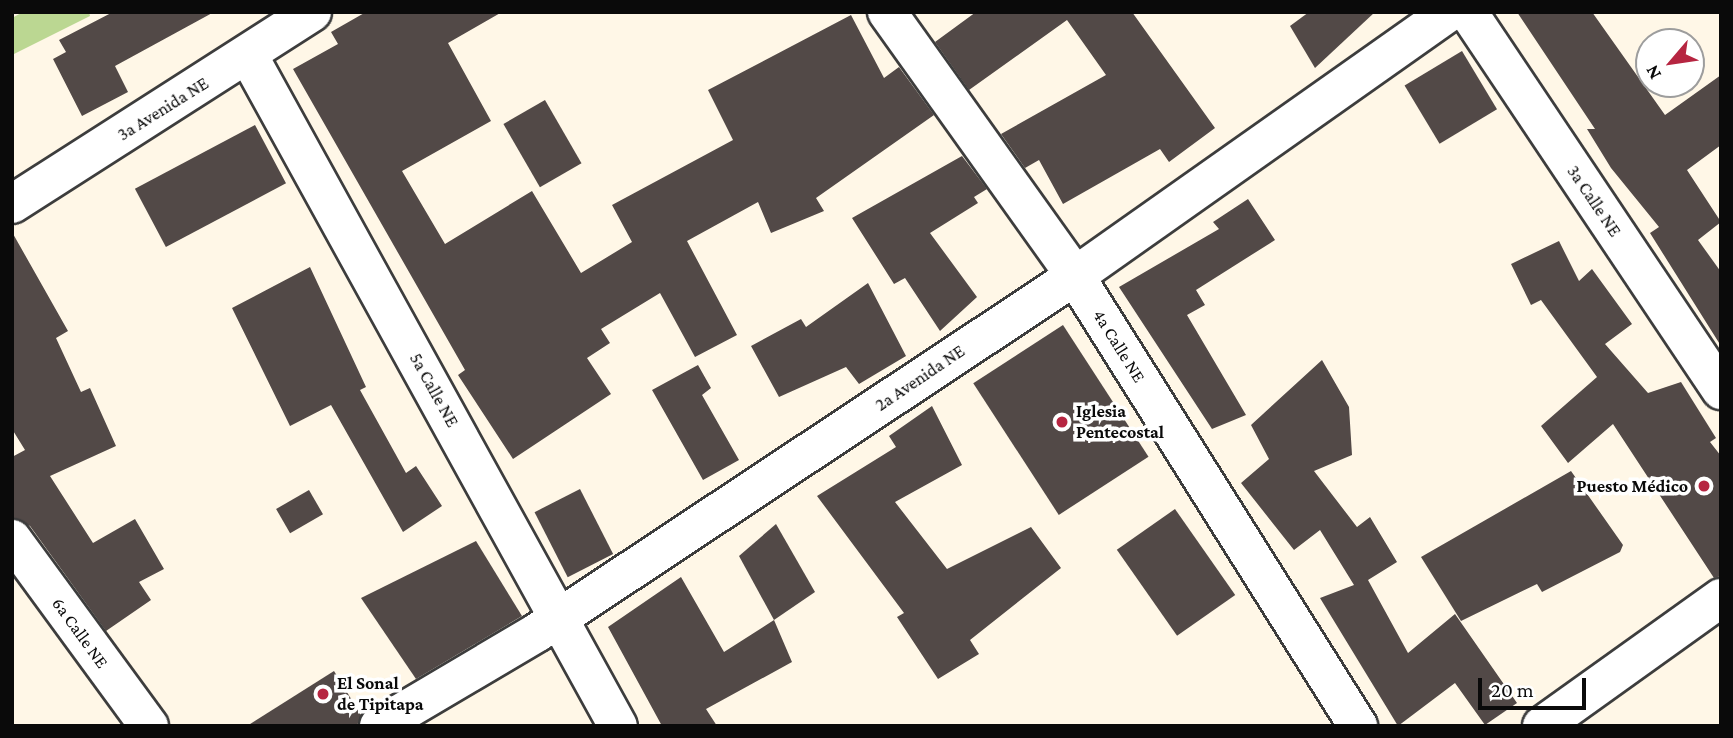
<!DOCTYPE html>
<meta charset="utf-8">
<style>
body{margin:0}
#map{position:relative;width:1733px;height:738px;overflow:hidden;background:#fff7e7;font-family:"Crimson Pro",serif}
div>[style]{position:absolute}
.forest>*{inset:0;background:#bbd792}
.building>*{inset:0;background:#524947;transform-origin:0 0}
.roads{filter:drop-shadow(2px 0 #3d3d3d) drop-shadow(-2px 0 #3d3d3d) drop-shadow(0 2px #3d3d3d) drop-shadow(0 -2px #3d3d3d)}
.minor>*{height:38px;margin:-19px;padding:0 19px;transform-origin:19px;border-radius:19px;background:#fff}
.dots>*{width:19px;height:19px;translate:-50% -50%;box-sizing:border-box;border:4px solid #fff;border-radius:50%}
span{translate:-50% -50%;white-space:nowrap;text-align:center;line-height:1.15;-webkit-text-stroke:7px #fff;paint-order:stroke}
.street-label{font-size:18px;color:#0a0a0a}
.poi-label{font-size:18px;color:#0a0a0a;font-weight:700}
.left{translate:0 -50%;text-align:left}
.right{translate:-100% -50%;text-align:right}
.frame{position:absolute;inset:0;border:14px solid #0a0a0a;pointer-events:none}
.north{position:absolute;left:1635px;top:28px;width:70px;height:70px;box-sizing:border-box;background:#fff;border:2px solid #9d9d9d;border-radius:50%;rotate:241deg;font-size:19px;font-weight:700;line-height:28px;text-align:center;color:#0a0a0a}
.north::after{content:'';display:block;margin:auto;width:24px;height:32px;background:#b62541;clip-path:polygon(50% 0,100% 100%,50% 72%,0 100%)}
.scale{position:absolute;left:1478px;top:678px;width:108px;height:32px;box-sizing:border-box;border:4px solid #0a0a0a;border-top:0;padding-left:9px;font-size:21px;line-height:24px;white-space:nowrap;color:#0a0a0a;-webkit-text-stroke:5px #fff;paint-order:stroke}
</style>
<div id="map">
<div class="forest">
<div style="clip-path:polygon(23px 12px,89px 12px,90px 16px,12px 55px,12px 18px)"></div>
</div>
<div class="building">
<div style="clip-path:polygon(113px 12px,214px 12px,115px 66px,128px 92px,82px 116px,53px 59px,66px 52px,59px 40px)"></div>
<div style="clip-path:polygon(366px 12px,502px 12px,448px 43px,491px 121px,402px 171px,445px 244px,532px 191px,581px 273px,632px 242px,612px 205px,733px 140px,708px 90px,851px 15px,884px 78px,899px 67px,934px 115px,816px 198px,824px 211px,771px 233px,758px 202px,687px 241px,737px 335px,695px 357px,660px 293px,601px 329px,610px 343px,587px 358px,611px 394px,513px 459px,458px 375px,465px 370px,293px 69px,338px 44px,331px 32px)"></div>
<div style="clip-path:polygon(976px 12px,1132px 12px,1215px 128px,1169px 162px,1160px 149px,1063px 204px,1039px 160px,1025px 168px,1001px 134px,1106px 75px,1067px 20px,969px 90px,935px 42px)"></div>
<div style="clip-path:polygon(1309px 12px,1375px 12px,1315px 68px,1290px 26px)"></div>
<div style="clip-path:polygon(1517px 12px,1592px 12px,1665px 115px,1721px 75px,1721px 145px,1687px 170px,1721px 222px,1698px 240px,1721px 272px,1721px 346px,1650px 233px,1659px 227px,1611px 168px,1587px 129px,1595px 129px)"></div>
<div style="left:1462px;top:51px;width:68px;height:67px;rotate:59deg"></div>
<div style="left:545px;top:100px;width:73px;height:48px;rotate:60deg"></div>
<div style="left:255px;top:125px;width:66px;height:136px;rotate:62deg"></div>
<div style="clip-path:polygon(962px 156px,987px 189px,974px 197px,978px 203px,930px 233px,977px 297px,940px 331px,905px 278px,894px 284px,852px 218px)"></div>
<div style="clip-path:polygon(1248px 199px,1275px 240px,1196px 290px,1205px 305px,1187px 315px,1246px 415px,1212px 429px,1119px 287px,1219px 229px,1213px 222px)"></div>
<div style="clip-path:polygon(12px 232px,68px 331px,56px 338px,81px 392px,90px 388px,116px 446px,50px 476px,93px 543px,135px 519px,164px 569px,139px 582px,151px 600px,106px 631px,30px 526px,12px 518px,12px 457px,25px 450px,12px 429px)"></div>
<div style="clip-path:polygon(1559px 241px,1579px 281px,1592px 269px,1632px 324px,1605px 344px,1648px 393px,1681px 382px,1716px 438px,1710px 442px,1721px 456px,1721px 576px,1714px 578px,1613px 424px,1568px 463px,1541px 426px,1597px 377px,1541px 300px,1531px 305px,1511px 264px)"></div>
<div style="clip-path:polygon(310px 267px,366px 387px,360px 390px,406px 473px,416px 466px,442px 506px,403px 532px,331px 405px,290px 426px,232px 308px)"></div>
<div style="clip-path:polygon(868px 283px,906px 356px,859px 384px,846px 367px,779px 397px,751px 346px,801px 319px,806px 327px)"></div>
<div style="left:1063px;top:325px;width:157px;height:107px;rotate:57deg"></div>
<div style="clip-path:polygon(1322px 360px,1349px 407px,1352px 455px,1314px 471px,1357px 527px,1370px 517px,1397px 562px,1368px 580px,1408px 653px,1455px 614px,1517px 703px,1485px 725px,1455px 683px,1398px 726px,1320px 598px,1354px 585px,1320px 530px,1294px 550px,1241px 483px,1269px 459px,1251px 425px)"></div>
<div style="clip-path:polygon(698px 365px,711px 388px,702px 395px,739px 460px,703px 480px,652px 390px)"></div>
<div style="clip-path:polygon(932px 406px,962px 465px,895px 502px,947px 569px,1031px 527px,1061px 568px,970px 640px,979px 654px,938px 679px,897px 617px,904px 613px,817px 496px,896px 447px,889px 436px)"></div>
<div style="clip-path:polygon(1571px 471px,1623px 545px,1620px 552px,1542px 592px,1537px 584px,1461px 621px,1421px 557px)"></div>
<div style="left:580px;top:489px;width:73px;height:51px;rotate:63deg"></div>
<div style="left:309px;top:490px;width:28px;height:38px;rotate:60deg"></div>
<div style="left:1175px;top:509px;width:105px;height:71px;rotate:55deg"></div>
<div style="clip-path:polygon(776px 524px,815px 592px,774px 620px,739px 556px)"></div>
<div style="clip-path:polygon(476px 541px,522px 616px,416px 679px,361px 598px)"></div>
<div style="clip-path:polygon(681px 577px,724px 652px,774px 620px,792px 662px,706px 709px,717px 726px,662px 726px,608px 627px)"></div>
<div style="clip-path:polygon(334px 671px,361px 715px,357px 726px,247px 726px)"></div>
</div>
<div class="roads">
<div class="minor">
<div style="left:887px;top:12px;width:324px;rotate:54.5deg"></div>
<div style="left:1075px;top:276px;width:532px;rotate:57.83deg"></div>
<div style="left:1468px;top:12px;width:455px;rotate:56.2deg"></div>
<div style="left:248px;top:55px;width:766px;rotate:61.13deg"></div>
<div style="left:12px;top:204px;width:356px;rotate:-32.6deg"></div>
<div style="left:12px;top:539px;width:232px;rotate:53.8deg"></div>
<div style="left:379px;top:726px;width:185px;rotate:-30.6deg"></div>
<div style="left:538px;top:632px;width:644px;rotate:-33.54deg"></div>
<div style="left:1075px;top:276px;width:458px;rotate:-35.2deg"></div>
<div style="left:1542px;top:726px;width:220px;rotate:-35.6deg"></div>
</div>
</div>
<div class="dots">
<div style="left:1062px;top:422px;background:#b62541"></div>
<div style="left:1704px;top:486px;background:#b62541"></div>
<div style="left:323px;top:694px;background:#b62541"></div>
</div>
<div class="street-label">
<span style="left:163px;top:109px;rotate:-32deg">3a Avenida NE</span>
<span style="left:1594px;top:201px;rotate:56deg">3a Calle NE</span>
<span style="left:1119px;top:346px;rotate:58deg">4a Calle NE</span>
<span style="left:920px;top:378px;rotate:-34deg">2a Avenida NE</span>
<span style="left:434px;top:390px;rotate:61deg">5a Calle NE</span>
<span style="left:80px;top:633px;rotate:54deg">6a Calle NE</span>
</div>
<div class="poi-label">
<span class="left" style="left:1076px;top:422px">Iglesia<br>Pentecostal</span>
<span class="right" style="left:1688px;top:486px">Puesto Médico</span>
<span class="left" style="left:337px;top:694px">El Sonal<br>de Tipitapa</span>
</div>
<div class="frame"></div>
<div class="north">N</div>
<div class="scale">20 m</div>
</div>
